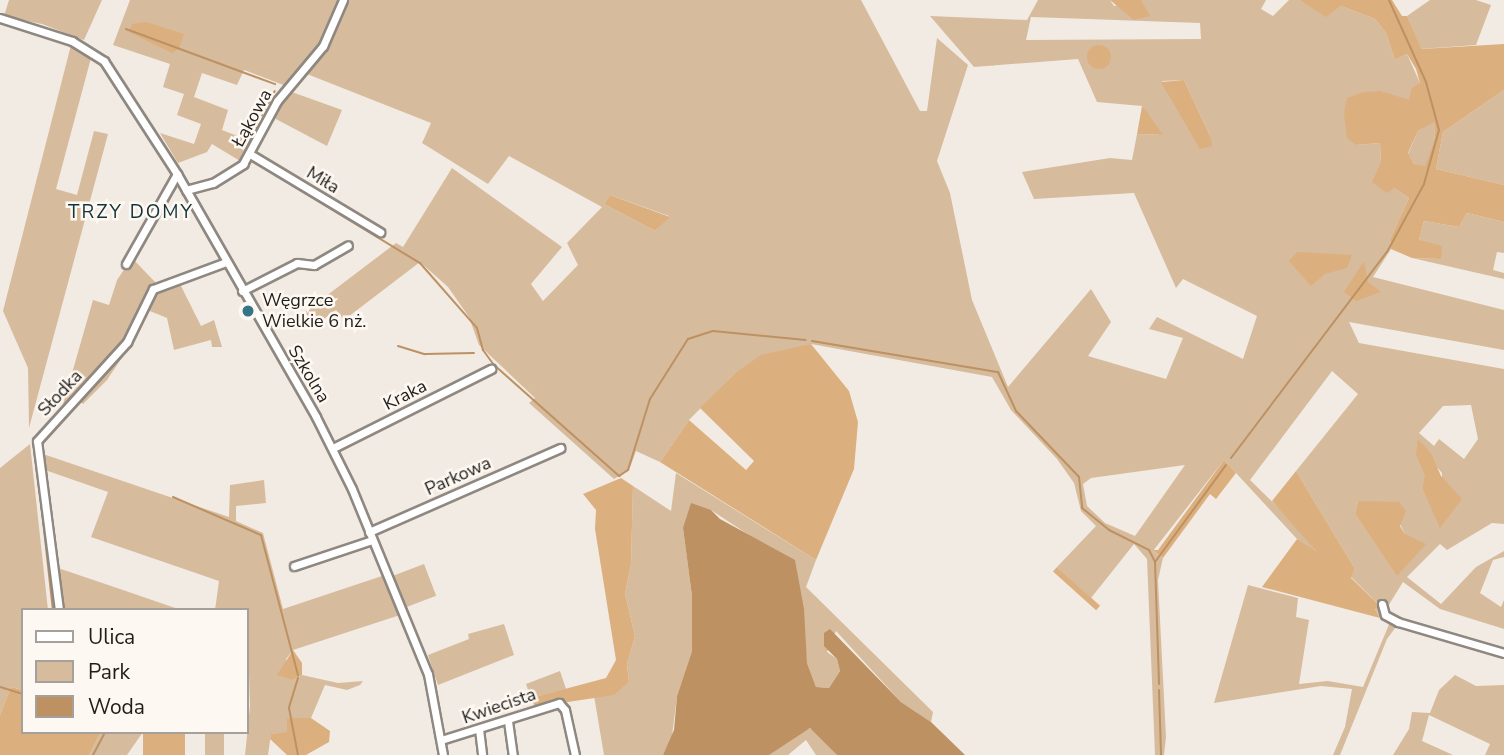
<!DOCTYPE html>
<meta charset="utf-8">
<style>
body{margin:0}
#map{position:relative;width:1504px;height:755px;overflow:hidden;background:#f2ebe3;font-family:"Nunito Sans",sans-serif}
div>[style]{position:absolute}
.green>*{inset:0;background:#d7bb9d;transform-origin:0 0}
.forest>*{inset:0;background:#dcaf7f;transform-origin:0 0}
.round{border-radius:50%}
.water>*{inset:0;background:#bd9162}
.stream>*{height:2px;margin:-1px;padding:0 1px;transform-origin:1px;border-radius:1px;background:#bd9162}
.roads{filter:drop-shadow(2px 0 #8e8881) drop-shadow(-2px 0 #8e8881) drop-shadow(0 2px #8e8881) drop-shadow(0 -2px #8e8881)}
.minor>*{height:7px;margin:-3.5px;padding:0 3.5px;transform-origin:3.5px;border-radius:3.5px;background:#fff}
.dots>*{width:19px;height:19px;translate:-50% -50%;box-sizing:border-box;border:4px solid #fef8f2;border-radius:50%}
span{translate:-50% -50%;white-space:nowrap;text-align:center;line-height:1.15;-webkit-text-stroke:5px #fef8f2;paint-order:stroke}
.street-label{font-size:18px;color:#201d1a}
.poi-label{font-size:18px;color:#201d1a}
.left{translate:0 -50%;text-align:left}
.neighbourhood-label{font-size:19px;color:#13333b;letter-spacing:2px}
.legend{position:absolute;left:21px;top:608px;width:228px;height:126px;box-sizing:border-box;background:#fef8f2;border:2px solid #a5a09c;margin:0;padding:9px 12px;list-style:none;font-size:21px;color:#201d1a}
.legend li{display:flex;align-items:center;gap:14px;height:35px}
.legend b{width:35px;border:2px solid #a5a09c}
</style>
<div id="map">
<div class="green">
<div style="clip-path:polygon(9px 0,102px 0,84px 40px,42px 24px,4px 16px)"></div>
<div style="clip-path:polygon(evenodd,130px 0,861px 0,920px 111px,927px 111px,937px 38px,968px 65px,937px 161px,950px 193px,972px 300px,1008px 387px,1091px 289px,1111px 322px,1088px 356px,1166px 379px,1183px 338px,1149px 329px,1157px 317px,1243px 359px,1257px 316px,1183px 279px,1176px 288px,1134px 193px,1034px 199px,1022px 172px,1110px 158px,1132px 160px,1137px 134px,1162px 135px,1142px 106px,1097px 102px,1078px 59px,974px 67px,930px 16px,1027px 20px,1038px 0,1110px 0,1114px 6px,1141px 0,1266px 0,1261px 9px,1273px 16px,1289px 0,1299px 0,1326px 16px,1341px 6px,1375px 19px,1386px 33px,1395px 60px,1407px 54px,1420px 83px,1409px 101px,1382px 91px,1344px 113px,1356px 145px,1380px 143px,1381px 162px,1394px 188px,1409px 198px,1390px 239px,1391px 249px,1373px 277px,1504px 310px,1504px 350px,1349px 322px,1359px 343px,1504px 369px,1504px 524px,1492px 523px,1447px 550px,1440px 544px,1407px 577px,1441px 604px,1476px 567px,1504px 551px,1504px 557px,1493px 560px,1480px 593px,1501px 607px,1504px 600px,1504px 629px,1440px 609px,1403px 582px,1385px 611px,1398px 624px,1387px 639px,1340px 755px,1333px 755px,1345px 727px,1352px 689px,1321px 686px,1214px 703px,1248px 585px,1298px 598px,1296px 617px,1309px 620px,1299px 684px,1328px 681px,1363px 687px,1390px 622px,1380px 618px,1375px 609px,1379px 605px,1351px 577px,1355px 569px,1296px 471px,1358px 394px,1332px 371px,1250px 480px,1302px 531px,1317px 553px,1297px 539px,1224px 460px,1153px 551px,1163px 558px,1158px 580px,1166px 737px,1164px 755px,1155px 755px,1147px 559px,1134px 544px,1091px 598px,1057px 567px,1096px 526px,1081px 511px,1074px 483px,1057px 459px,1011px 410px,992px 377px,811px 344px,734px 374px,689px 420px,660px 462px,636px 451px,629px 470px,614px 479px,529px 403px,535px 398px,479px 345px,469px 317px,448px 287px,420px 262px,344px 320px,336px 310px,314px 326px,305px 312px,396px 243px,403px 247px,452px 168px,562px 247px,531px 284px,543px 301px,578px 265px,567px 243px,602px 207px,509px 156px,488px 184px,422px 143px,431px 123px,307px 74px,318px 59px,309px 61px,286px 86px,244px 70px,237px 85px,202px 73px,194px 97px,228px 110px,222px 130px,248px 140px,240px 161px,212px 144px,207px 152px,178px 163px,160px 133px,194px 144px,201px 124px,177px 115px,184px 94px,163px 87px,170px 64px,113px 45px,130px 0,1031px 17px,1200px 23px,1201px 39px,1026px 40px,1031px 17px,130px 0,1184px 80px,1211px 138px,1162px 81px,1184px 80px,130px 0,610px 195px,669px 216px,669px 217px,655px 231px,604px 204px,610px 195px,130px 0,1471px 405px,1478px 439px,1464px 459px,1439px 439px,1434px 446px,1419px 433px,1443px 406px,1471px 405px,130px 0,1430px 459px,1442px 473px,1441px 527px,1422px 488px,1430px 459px,130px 0,1185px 465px,1135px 536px,1105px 523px,1087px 506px,1083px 484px,1091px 478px,1185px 465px,130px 0,1358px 501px,1390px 504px,1405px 534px,1407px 563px,1397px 575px,1355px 514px,1358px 501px)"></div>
<div style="clip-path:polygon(1430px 0,1476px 0,1491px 5px,1476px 45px,1420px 49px,1407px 16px)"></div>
<div style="clip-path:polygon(71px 45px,91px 58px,56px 189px,77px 195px,94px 131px,108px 134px,29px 428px,28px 368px,3px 311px)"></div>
<div style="clip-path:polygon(1504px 90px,1504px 185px,1436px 169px,1443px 132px)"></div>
<div style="clip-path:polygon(289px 91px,342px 110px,327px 146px,272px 117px)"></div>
<div style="clip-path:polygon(1434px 121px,1435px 137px,1425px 167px,1414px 164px,1408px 154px,1418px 131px)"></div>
<div style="clip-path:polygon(1467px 213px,1504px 222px,1504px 253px,1497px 252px,1493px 270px,1504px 273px,1504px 279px,1412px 258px,1441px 259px,1419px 240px,1424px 221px,1459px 227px)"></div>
<div style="clip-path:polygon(132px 258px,156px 283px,143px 299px,132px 331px,62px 408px,93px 300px,109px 305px,117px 280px)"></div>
<div style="clip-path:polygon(179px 282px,201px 326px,214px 320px,222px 347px,212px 347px,211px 340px,174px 350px,167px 318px,145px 309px,154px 292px)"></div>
<div style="clip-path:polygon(127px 350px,107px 380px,83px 404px,78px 400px)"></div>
<div style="clip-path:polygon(30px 444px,48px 610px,23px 610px,23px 690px,11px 687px,0 715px,0 468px)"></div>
<div style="clip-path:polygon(43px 454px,229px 517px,230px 485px,264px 480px,266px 503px,236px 506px,236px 521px,263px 533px,283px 609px,382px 576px,400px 615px,293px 650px,286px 659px,293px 680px,302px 675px,338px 683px,363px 681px,360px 685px,347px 690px,325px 685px,311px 718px,287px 718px,287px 733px,271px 734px,268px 755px,245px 755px,250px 706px,247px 610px,215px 610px,219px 581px,91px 537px,108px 492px,45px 470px)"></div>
<div style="clip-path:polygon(676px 473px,816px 560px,806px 587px,933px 712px,931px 722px,901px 702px,836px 631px,827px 652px,837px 659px,840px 671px,829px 688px,816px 687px,807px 663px,796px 566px,711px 510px,683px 528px,692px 596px,692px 651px,677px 696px,672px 736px,663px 755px,604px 755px,594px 696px,614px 694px,629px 682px,627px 664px,635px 636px,625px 594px,631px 564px,633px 486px,671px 511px)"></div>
<div style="left:424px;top:564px;width:34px;height:33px;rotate:69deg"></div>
<div style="clip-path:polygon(58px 568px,120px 589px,181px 610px,63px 610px)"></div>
<div style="clip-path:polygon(504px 624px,514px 655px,438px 685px,428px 655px,469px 639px,468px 634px)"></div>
<div style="clip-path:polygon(560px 671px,566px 689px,531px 698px,526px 684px)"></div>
<div style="clip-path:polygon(1455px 675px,1476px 686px,1504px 685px,1504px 755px,1485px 755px,1490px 744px,1429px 715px,1422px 741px,1453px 755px,1393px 755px,1409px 729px,1412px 712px,1430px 713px,1439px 690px)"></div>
<div style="clip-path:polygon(804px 728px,813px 729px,837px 755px,816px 755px,806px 740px,788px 755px,769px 755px)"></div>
<div style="clip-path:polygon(101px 732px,143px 732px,127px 755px,89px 755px)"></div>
<div style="left:205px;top:732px;width:19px;height:23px"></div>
</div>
<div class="forest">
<div style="clip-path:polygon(1110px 0,1141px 0,1150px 16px,1134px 20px)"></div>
<div style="clip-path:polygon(evenodd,1299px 0,1392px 0,1402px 16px,1407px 16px,1421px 49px,1504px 44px,1504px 90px,1443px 132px,1436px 169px,1504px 185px,1504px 222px,1467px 213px,1459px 227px,1424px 221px,1419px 240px,1442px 246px,1441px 259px,1412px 258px,1391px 249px,1390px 239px,1409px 198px,1394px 188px,1387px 193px,1372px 182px,1381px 162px,1380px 143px,1356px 145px,1347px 138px,1344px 113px,1347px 98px,1364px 92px,1382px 91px,1409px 100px,1412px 88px,1420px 83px,1416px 69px,1407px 54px,1395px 60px,1386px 33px,1375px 19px,1341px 6px,1326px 17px,1299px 0,1434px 122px,1435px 137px,1425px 166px,1414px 164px,1408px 153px,1418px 131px,1434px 122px)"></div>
<div style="clip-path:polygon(146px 22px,184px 34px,179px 49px,172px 53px,129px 32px,132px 24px)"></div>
<div class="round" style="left:1087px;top:45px;width:24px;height:24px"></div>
<div style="clip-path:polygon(1184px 80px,1211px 138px,1212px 146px,1200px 149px,1161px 82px)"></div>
<div style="clip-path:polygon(1142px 106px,1147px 112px,1163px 135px,1137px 134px)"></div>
<div style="clip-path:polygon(610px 195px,670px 217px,655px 231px,604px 204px)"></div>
<div style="clip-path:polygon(1297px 252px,1352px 255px,1347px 268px,1325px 274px,1311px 286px,1289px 261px)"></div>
<div style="clip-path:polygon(1364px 261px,1368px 282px,1381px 292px,1356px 301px,1344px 292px)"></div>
<div style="clip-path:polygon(811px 344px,849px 391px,858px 422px,854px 469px,816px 560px,660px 462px,689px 420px,746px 470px,754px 461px,700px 408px,734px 374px,761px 355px)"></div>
<div style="clip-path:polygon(1418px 439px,1431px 453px,1441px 476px,1462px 499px,1440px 528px,1422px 488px,1425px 475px,1416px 455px)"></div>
<div style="clip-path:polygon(1224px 460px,1236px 473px,1216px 499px,1210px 494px,1163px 558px,1152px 550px,1158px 550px)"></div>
<div style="clip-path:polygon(1296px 471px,1355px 569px,1351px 578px,1380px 606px,1375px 609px,1380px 618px,1262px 587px,1297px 539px,1316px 551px,1272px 501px)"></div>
<div style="clip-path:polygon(621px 478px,633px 486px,631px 564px,625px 594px,635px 636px,627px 664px,629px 682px,614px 695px,535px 707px,531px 698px,606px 678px,616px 660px,595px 529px,596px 510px,583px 494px)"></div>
<div style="clip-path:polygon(1358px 501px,1399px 502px,1406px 511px,1400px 526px,1405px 534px,1426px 544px,1397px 576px,1355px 514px)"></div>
<div style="left:1057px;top:567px;width:58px;height:6px;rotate:42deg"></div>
<div style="clip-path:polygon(293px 650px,302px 663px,302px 675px,293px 680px,277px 675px)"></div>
<div style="clip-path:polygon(11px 687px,23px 690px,23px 732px,101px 732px,89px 755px,0 755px,0 715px)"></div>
<div style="clip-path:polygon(287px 718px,311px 718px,330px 731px,329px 742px,306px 755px,287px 755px,270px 739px,271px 734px,287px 732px)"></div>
<div style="left:143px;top:732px;width:42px;height:23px"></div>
</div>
<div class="water">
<div style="clip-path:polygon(691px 503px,711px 510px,720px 519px,795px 560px,804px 609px,807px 663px,816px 687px,829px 688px,840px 671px,837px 659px,824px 646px,824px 633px,830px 629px,901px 702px,931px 722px,965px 755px,837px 755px,810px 728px,769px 755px,663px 755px,674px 730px,677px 696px,692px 651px,692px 596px,683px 528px)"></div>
</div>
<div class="stream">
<div style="left:126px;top:29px;width:159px;rotate:20.3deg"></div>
<div style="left:262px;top:115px;width:27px;rotate:-62deg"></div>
<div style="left:256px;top:128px;width:9px;rotate:-63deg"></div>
<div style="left:245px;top:153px;width:19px;rotate:-69deg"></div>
<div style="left:251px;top:160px;width:198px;rotate:31.4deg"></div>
<div style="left:420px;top:263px;width:86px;rotate:48.8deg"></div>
<div style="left:477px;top:328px;width:23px;rotate:75deg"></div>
<div style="left:483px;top:350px;width:17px;rotate:54deg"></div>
<div style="left:493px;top:364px;width:169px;rotate:41.6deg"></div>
<div style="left:619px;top:476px;width:11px;rotate:-34deg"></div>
<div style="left:628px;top:470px;width:74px;rotate:-72.8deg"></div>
<div style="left:650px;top:399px;width:71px;rotate:-57.7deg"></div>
<div style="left:688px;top:339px;width:26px;rotate:-18deg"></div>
<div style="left:713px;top:331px;width:93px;rotate:5.5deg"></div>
<div style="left:812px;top:341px;width:189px;rotate:9.5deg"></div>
<div style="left:998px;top:372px;width:43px;rotate:65.2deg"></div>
<div style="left:1016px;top:411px;width:91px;rotate:46.3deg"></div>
<div style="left:1079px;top:477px;width:31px;rotate:84deg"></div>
<div style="left:1082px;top:508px;width:35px;rotate:39deg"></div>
<div style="left:1109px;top:530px;width:45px;rotate:26.6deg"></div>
<div style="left:1149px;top:550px;width:13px;rotate:63deg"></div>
<div style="left:1155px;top:562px;width:122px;rotate:88.1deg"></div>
<div style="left:398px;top:346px;width:28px;rotate:17deg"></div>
<div style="left:425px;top:354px;width:49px;rotate:-1.2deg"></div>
<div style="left:80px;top:402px;width:62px;rotate:-47.6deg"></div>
<div style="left:42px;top:443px;width:50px;rotate:-47.4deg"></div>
<div style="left:36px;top:457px;width:154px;rotate:83.7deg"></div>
<div style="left:1231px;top:458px;width:258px;rotate:-52.9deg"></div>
<div style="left:1387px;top:252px;width:77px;rotate:-61.4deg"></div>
<div style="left:1424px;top:184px;width:56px;rotate:-74.5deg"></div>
<div style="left:1439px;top:130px;width:50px;rotate:-105.2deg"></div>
<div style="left:1426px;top:82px;width:90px;rotate:-114.3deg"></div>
<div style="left:173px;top:497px;width:96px;rotate:23.4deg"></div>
<div style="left:261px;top:535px;width:145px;rotate:75.2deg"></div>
<div style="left:1155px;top:562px;width:120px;rotate:-53.8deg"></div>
<div style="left:298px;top:678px;width:31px;rotate:107deg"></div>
<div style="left:289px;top:708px;width:48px;rotate:79.2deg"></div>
<div style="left:0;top:687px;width:24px;rotate:17deg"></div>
<div style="left:1159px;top:690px;width:65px;rotate:88.2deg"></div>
<div style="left:93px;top:755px;width:26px;rotate:-62deg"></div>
</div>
<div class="roads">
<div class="minor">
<div style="left:0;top:18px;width:76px;rotate:17.7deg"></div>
<div style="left:72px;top:41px;width:38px;rotate:32deg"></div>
<div style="left:104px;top:61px;width:135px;rotate:57.1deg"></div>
<div style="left:177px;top:174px;width:280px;rotate:60.2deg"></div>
<div style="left:316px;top:417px;width:80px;rotate:63.4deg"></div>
<div style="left:352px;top:489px;width:200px;rotate:67.7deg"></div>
<div style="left:428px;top:674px;width:82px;rotate:79.5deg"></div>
<div style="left:250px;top:154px;width:152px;rotate:31deg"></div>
<div style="left:186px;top:190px;width:28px;rotate:-15deg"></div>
<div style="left:213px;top:183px;width:36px;rotate:-32deg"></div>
<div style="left:243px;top:164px;width:72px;rotate:-61.6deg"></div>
<div style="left:277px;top:101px;width:72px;rotate:-50.1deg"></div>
<div style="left:323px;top:46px;width:50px;rotate:-66.5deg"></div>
<div style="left:126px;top:264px;width:103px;rotate:-60.5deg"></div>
<div style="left:242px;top:291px;width:62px;rotate:-27deg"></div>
<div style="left:297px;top:263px;width:17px;rotate:7deg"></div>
<div style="left:314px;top:265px;width:39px;rotate:-30deg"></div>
<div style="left:333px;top:448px;width:177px;rotate:-26.6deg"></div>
<div style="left:369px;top:532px;width:209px;rotate:-23.7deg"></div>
<div style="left:294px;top:566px;width:82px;rotate:-18.4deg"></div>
<div style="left:1382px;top:604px;width:11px;rotate:75deg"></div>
<div style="left:1385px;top:615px;width:15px;rotate:28deg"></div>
<div style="left:1398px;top:622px;width:110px;rotate:16.3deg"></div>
<div style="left:59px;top:610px;width:170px;rotate:-97.4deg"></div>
<div style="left:37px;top:441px;width:134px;rotate:-47.7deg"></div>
<div style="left:127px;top:342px;width:59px;rotate:-63.9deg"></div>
<div style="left:153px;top:289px;width:78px;rotate:-20.3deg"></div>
<div style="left:508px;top:721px;width:34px;rotate:82deg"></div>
<div style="left:479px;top:729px;width:26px;rotate:83deg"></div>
<div style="left:441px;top:740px;width:124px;rotate:-17.4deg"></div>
<div style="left:559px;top:703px;width:9px;rotate:49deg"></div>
<div style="left:565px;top:710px;width:46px;rotate:77.5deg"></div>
</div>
</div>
<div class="dots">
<div style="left:248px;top:311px;background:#347587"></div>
</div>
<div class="street-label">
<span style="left:252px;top:118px;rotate:-61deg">Łąkowa</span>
<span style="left:323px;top:180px;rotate:31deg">Miła</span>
<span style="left:309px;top:374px;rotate:59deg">Szkolna</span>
<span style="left:60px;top:393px;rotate:-47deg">Słodka</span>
<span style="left:405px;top:395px;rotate:-27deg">Kraka</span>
<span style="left:458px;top:476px;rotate:-24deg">Parkowa</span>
<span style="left:499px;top:706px;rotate:-19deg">Kwiecista</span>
</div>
<div class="poi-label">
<span class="left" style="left:262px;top:311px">Węgrzce<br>Wielkie 6 nż.</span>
</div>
<div class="neighbourhood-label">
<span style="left:131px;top:213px">TRZY DOMY</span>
</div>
<ul class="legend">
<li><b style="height:9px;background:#fff"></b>Ulica</li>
<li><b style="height:19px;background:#d7bb9d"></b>Park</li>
<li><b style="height:19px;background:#bd9162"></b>Woda</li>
</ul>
</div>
